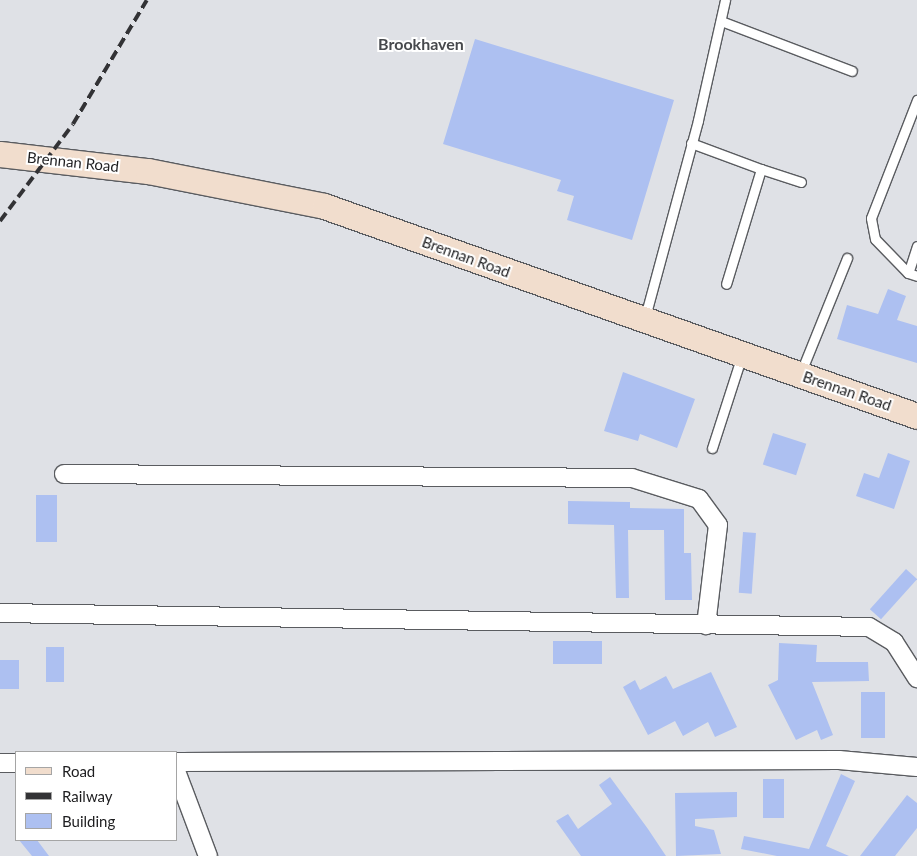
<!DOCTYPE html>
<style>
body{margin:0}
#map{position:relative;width:917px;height:856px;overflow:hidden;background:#dfe1e6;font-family:Lato,sans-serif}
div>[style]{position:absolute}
.building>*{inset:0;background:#adc0f1;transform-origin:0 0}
.roads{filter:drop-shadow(1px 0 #5a5c60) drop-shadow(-1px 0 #5a5c60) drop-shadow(0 1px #5a5c60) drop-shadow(0 -1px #5a5c60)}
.lane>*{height:9px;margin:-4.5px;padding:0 4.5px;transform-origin:4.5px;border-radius:4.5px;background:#fff}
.street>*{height:18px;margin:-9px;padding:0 9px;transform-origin:9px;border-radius:9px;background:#fff}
.secondary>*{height:25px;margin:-12.5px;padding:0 12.5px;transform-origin:12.5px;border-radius:12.5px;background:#f1ddcd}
.rail>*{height:4px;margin-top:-2px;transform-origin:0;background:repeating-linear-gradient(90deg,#323235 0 10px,transparent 0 15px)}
span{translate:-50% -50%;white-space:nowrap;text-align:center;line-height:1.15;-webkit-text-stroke:4px #fff;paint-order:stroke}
.street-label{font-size:15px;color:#1d1d1f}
.neighbourhood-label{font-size:16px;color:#47494d;font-weight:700}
.legend{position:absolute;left:15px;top:751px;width:162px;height:90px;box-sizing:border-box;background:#fff;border:1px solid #a5a5a5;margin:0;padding:6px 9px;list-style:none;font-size:15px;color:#1d1d1f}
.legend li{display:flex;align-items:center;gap:10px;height:25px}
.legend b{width:25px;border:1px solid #a5a5a5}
</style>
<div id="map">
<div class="building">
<div style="clip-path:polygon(475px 39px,674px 100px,632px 240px,567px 220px,574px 196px,557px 191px,561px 180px,443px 144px)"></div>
<div style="clip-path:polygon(888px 289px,906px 296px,897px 320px,917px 326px,917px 363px,837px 339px,847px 305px,878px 314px)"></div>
<div style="clip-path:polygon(623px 372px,695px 399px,677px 448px,640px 434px,638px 441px,604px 431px)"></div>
<div style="left:773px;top:433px;width:35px;height:33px;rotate:18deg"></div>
<div style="clip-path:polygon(888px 453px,910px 461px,894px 509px,856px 496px,864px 473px,879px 478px)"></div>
<div style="left:57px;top:495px;width:47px;height:21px;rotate:90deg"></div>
<div style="clip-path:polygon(568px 501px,630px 502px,630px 508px,684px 509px,684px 553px,691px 553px,692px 600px,665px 600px,664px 530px,628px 530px,629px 598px,616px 598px,614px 525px,568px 524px)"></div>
<div style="left:743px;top:532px;width:13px;height:61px;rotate:4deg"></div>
<div style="left:906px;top:569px;width:15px;height:54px;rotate:42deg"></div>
<div style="left:602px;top:641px;width:23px;height:49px;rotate:90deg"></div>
<div style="clip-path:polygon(779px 643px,817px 645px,816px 662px,868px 662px,869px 681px,812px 682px,833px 735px,821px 740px,817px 730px,796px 740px,768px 685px,778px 680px)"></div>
<div style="left:46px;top:647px;width:18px;height:35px"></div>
<div style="left:0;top:660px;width:19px;height:29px"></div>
<div style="clip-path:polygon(711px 672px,737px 727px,715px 737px,708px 722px,683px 736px,675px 721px,648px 735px,623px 687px,635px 680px,640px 690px,666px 676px,673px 689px)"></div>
<div style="left:861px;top:692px;width:24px;height:46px"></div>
<div style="clip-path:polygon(841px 774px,855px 781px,826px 846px,849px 856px,777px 856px,741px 849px,744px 836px,809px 849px)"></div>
<div style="clip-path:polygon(610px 777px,648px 829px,666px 856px,581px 856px,556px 821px,568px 814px,578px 829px,612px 804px,599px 785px)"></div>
<div style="left:763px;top:779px;width:21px;height:39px"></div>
<div style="clip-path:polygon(737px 792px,737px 817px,695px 819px,695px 826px,714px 830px,721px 854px,676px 856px,675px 793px)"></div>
<div style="clip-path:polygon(907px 795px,917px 803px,917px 828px,895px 856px,860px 856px)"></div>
<div style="clip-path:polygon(19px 840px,37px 840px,49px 856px,32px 856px)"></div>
</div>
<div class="roads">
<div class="lane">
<div style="left:721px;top:21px;width:140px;rotate:20.9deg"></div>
<div style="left:691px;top:143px;width:75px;rotate:20.4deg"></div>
<div style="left:761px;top:169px;width:120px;rotate:106.9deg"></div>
<div style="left:761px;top:169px;width:42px;rotate:18deg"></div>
<div style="left:917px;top:246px;width:28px;rotate:108deg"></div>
<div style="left:908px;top:273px;width:9px;rotate:18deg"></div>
<div style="left:908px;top:273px;width:47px;rotate:-134.1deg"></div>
<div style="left:875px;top:239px;width:21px;rotate:-101deg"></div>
<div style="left:871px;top:218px;width:127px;rotate:-68.7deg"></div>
<div style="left:645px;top:317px;width:204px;rotate:-74.9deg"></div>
<div style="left:698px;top:120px;width:123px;rotate:-77.3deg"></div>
<div style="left:801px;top:372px;width:123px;rotate:-68deg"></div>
<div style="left:712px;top:448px;width:98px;rotate:-72.1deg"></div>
</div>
<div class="street">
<div style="left:64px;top:474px;width:568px;rotate:0.4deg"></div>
<div style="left:632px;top:478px;width:70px;rotate:17.4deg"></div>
<div style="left:699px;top:499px;width:32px;rotate:54deg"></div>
<div style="left:718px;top:525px;width:101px;rotate:96.8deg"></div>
<div style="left:0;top:613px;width:869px;rotate:0.92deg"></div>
<div style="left:869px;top:627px;width:29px;rotate:31deg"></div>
<div style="left:894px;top:642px;width:43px;rotate:57.4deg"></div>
<div style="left:176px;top:762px;width:663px;rotate:-0.17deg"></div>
<div style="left:839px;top:760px;width:78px;rotate:5.1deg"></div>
<div style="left:0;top:763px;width:16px"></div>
<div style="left:176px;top:771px;width:91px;rotate:69.4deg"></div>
</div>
<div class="secondary">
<div style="left:0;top:154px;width:149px;rotate:6.6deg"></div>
<div style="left:148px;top:171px;width:179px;rotate:11.2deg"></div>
<div style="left:324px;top:206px;width:629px;rotate:19.5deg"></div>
</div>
</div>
<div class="rail">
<div style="left:0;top:221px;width:121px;rotate:-53deg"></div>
<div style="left:73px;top:124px;width:144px;rotate:-59.2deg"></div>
</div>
<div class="street-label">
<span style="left:73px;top:162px;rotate:6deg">Brennan Road</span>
<span style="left:466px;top:257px;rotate:20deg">Brennan Road</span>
<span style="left:847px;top:391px;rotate:19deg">Brennan Road</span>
</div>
<div class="neighbourhood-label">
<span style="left:421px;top:44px">Brookhaven</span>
</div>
<ul class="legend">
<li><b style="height:6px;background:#f1ddcd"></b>Road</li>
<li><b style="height:6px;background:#323235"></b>Railway</li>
<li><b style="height:14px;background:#adc0f1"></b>Building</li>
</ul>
</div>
